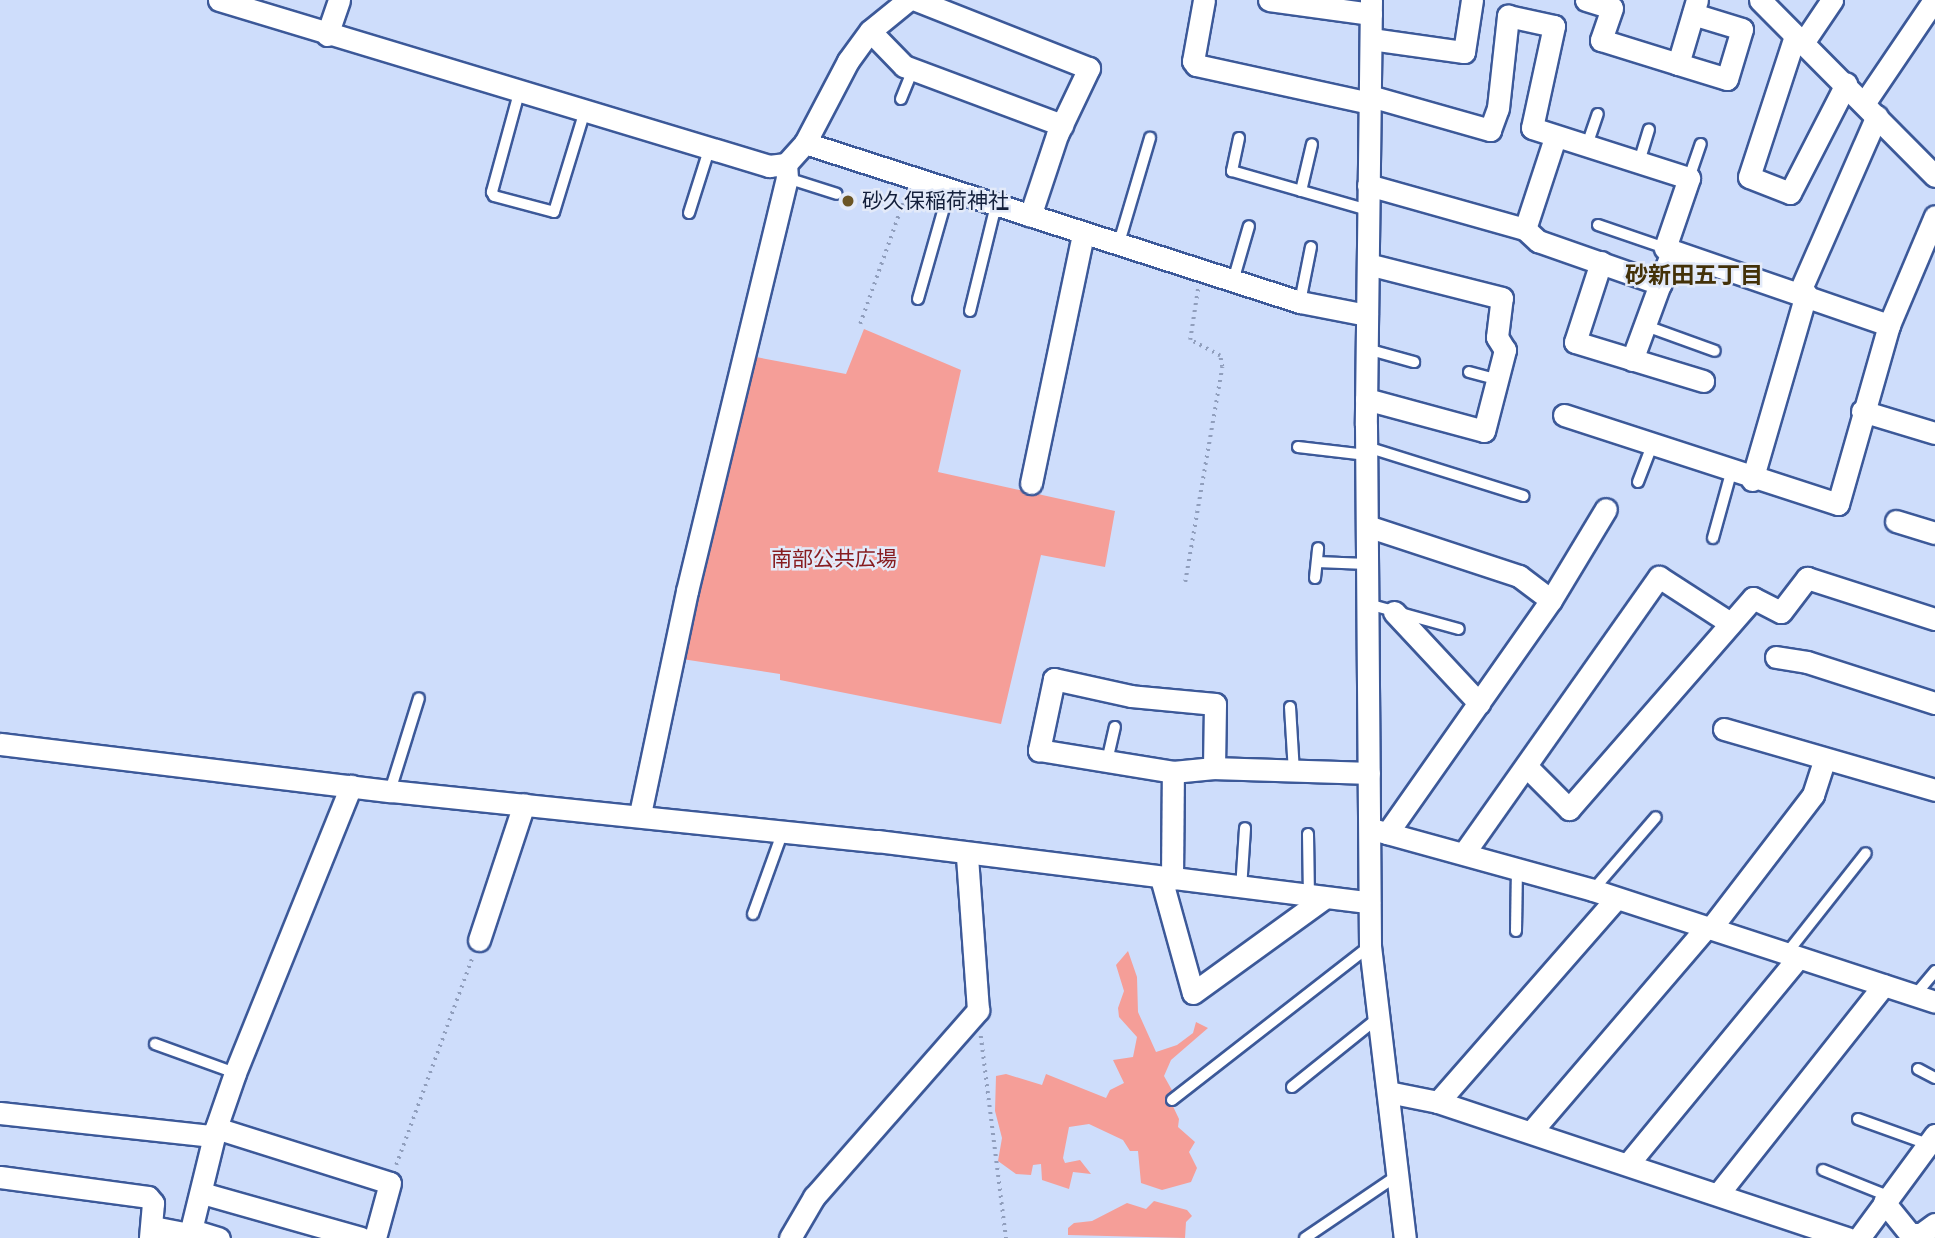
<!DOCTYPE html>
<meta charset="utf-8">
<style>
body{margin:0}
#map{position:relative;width:1935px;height:1238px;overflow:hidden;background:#ceddfb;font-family:"DM Sans","Noto Sans JP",sans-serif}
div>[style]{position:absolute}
.green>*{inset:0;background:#f59e98}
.path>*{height:3.5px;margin-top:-1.75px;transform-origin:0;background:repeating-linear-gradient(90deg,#909ebc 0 2px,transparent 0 7px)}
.roads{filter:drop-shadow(2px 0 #3c5999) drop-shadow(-2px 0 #3c5999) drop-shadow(0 2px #3c5999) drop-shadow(0 -2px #3c5999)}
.lane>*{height:10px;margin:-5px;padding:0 5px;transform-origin:5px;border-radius:5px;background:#fff}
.street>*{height:21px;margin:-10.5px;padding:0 10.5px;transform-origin:10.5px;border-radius:10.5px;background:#fff}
.dots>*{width:19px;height:19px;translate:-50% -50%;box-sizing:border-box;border:4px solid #e3eaf9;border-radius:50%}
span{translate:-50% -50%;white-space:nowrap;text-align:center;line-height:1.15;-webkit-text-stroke:5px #e3eaf9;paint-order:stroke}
.poi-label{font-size:21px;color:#131f3b}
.left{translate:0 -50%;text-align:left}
.park-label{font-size:21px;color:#871c20}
.neighbourhood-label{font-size:23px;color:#433108;font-weight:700}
</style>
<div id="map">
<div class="green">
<div style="clip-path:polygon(864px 329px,961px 370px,938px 472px,1115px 511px,1105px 567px,1041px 555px,1001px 724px,780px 680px,780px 674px,682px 659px,756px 357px,846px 374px)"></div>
<div style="clip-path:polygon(1128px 951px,1137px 977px,1138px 1012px,1156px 1052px,1177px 1045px,1193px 1033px,1196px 1022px,1208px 1028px,1171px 1060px,1164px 1076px,1173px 1092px,1169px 1098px,1179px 1119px,1178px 1127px,1195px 1142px,1189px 1152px,1197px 1168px,1191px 1182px,1162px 1190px,1141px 1183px,1138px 1151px,1130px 1151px,1123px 1140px,1089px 1124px,1069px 1127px,1063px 1158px,1065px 1163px,1080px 1160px,1091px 1174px,1073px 1172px,1069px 1189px,1042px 1180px,1041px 1164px,1033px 1165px,1031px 1175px,1016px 1174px,998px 1161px,1002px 1138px,995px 1111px,996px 1076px,1006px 1074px,1042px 1085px,1046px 1074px,1106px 1098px,1110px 1090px,1124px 1083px,1113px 1060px,1133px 1057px,1137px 1037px,1119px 1017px,1118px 1008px,1124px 991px,1116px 965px)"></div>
<div style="clip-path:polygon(1154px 1201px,1187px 1210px,1192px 1216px,1186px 1222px,1185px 1238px,1068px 1235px,1068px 1228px,1074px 1223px,1092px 1221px,1127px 1203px,1146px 1209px)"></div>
</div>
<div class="path">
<div style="left:860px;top:324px;width:138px;rotate:-70.5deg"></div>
<div style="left:1185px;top:582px;width:218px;rotate:-80.2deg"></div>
<div style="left:1222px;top:367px;width:11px;rotate:-100deg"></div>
<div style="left:1220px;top:356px;width:34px;rotate:-152deg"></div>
<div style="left:1190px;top:340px;width:53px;rotate:-81.3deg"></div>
<div style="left:981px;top:1036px;width:204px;rotate:82.9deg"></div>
<div style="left:396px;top:1165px;width:221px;rotate:-69.8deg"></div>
</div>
<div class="roads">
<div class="lane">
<div style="left:519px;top:93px;width:103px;rotate:105.3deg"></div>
<div style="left:492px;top:192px;width:4px;rotate:63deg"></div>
<div style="left:494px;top:196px;width:62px;rotate:14.9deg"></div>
<div style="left:554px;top:212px;width:102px;rotate:-73deg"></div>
<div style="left:901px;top:99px;width:31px;rotate:-68deg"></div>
<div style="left:1239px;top:138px;width:34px;rotate:102deg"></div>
<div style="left:1232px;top:171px;width:141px;rotate:16deg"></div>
<div style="left:1586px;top:148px;width:36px;rotate:-71deg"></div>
<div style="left:1639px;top:162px;width:34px;rotate:-73deg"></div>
<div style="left:787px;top:178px;width:52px;rotate:17.7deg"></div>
<div style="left:1689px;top:178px;width:36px;rotate:-71deg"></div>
<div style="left:1301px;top:191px;width:48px;rotate:-76.8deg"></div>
<div style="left:689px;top:213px;width:66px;rotate:-72.4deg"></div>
<div style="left:1598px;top:225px;width:71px;rotate:18.9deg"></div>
<div style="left:1118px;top:246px;width:113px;rotate:-73.5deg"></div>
<div style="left:1233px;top:281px;width:57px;rotate:-73.8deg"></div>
<div style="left:918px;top:299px;width:113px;rotate:-74.1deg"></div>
<div style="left:1300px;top:302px;width:56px;rotate:-78.7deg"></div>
<div style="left:970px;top:311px;width:109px;rotate:-76.2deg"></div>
<div style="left:1646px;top:326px;width:73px;rotate:19.9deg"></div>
<div style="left:1367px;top:349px;width:49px;rotate:15.5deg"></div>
<div style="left:1469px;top:372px;width:31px;rotate:15deg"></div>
<div style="left:1298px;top:447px;width:69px;rotate:6.6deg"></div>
<div style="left:1367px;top:447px;width:164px;rotate:17.4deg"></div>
<div style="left:1638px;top:482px;width:40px;rotate:-69deg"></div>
<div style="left:1713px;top:538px;width:67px;rotate:-74.5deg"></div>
<div style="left:1317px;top:562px;width:50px;rotate:2.3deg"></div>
<div style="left:1315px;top:578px;width:30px;rotate:-84deg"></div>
<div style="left:1368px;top:604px;width:94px;rotate:15.4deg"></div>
<div style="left:1290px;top:707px;width:65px;rotate:86.5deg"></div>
<div style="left:1107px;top:761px;width:35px;rotate:-77deg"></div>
<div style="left:390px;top:791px;width:97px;rotate:-72.7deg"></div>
<div style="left:1308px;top:834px;width:63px;rotate:89.1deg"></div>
<div style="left:1241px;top:889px;width:61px;rotate:-86.2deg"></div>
<div style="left:1593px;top:890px;width:96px;rotate:-49.2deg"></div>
<div style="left:753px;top:914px;width:88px;rotate:-70.1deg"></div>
<div style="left:1516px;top:931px;width:63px;rotate:-89.1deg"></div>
<div style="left:1787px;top:953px;width:127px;rotate:-51.7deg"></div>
<div style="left:1916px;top:994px;width:30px;rotate:-50deg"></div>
<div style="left:155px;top:1044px;width:85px;rotate:19.9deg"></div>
<div style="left:1918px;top:1069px;width:19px;rotate:28deg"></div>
<div style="left:1292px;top:1087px;width:112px;rotate:-38.8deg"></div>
<div style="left:1172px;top:1100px;width:251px;rotate:-37.9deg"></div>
<div style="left:1858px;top:1119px;width:74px;rotate:19.7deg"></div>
<div style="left:1823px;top:1170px;width:70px;rotate:21.8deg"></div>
<div style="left:1305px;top:1238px;width:112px;rotate:-34.1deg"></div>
</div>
<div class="street">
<div style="left:219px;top:0;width:575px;rotate:16.79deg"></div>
<div style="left:769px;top:166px;width:17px;rotate:-7deg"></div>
<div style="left:786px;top:164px;width:28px;rotate:-48deg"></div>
<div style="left:805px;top:143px;width:93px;rotate:-62.3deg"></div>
<div style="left:848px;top:61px;width:37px;rotate:-54deg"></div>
<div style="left:870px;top:31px;width:49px;rotate:-39.2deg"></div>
<div style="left:916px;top:0;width:186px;rotate:21.5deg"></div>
<div style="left:1089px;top:68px;width:74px;rotate:115.5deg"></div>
<div style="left:1057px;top:135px;width:85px;rotate:108.4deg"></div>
<div style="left:1204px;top:0;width:62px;rotate:100.2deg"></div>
<div style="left:1193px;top:61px;width:5px;rotate:53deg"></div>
<div style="left:1196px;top:65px;width:178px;rotate:12.3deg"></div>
<div style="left:1269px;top:0;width:103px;rotate:7.8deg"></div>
<div style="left:1371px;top:0;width:425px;rotate:90.7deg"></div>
<div style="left:1366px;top:425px;width:521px;rotate:89.56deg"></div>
<div style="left:1370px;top:946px;width:294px;rotate:83.2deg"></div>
<div style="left:1586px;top:0;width:27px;rotate:17deg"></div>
<div style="left:1612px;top:8px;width:34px;rotate:109deg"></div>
<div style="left:1601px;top:40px;width:81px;rotate:17.3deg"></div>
<div style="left:1678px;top:64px;width:67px;rotate:-73.5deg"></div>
<div style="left:1760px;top:0;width:248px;rotate:45.2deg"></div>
<div style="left:870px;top:31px;width:49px;rotate:45.8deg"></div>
<div style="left:904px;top:66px;width:169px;rotate:20.5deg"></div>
<div style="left:327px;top:35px;width:37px;rotate:-71deg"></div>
<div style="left:1795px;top:36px;width:148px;rotate:108.1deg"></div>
<div style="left:1749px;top:177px;width:44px;rotate:21.3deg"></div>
<div style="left:1790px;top:193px;width:123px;rotate:-62.8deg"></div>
<div style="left:1371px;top:39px;width:94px;rotate:8deg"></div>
<div style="left:1464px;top:52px;width:53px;rotate:-81.3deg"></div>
<div style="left:1803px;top:43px;width:52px;rotate:-56deg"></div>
<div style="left:1678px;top:64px;width:51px;rotate:17deg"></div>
<div style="left:1727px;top:79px;width:52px;rotate:-73.3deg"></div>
<div style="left:1742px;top:29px;width:51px;rotate:-163deg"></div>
<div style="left:1370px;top:96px;width:125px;rotate:15.8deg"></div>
<div style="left:1490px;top:130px;width:23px;rotate:-70deg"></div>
<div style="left:1498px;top:108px;width:93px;rotate:-83.8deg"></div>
<div style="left:1508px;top:16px;width:47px;rotate:12.3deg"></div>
<div style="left:1554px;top:26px;width:104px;rotate:102.2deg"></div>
<div style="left:1532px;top:128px;width:165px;rotate:17.7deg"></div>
<div style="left:1689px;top:178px;width:74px;rotate:108.9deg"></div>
<div style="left:1665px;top:248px;width:237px;rotate:19deg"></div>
<div style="left:1865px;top:102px;width:123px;rotate:-55.9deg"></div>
<div style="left:805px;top:143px;width:520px;rotate:17.81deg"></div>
<div style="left:1300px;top:302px;width:68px;rotate:11deg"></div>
<div style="left:1368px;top:185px;width:163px;rotate:15.7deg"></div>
<div style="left:1525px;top:229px;width:18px;rotate:43deg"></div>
<div style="left:1538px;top:241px;width:130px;rotate:19.3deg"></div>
<div style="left:1525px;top:229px;width:96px;rotate:-71.8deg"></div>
<div style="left:1601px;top:262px;width:84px;rotate:108deg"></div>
<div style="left:1575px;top:342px;width:134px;rotate:16.9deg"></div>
<div style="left:1800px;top:291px;width:191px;rotate:-66.3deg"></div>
<div style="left:1632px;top:360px;width:116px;rotate:-69.8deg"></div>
<div style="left:1366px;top:399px;width:122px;rotate:15.2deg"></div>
<div style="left:1484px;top:431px;width:84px;rotate:-75.5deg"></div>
<div style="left:1505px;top:350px;width:15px;rotate:-122deg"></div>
<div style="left:1497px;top:337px;width:39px;rotate:-83deg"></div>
<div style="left:1502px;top:298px;width:138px;rotate:-165.8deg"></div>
<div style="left:1862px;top:411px;width:76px;rotate:16.8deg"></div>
<div style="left:1564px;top:415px;width:288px;rotate:18deg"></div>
<div style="left:1838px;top:504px;width:186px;rotate:-74.1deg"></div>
<div style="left:1889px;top:325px;width:118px;rotate:-67.1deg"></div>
<div style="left:1752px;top:480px;width:194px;rotate:-73.8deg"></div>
<div style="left:1031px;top:483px;width:253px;rotate:-78.2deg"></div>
<div style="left:1896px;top:521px;width:41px;rotate:17.1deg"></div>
<div style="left:1367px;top:526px;width:160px;rotate:18.2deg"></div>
<div style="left:1519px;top:576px;width:40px;rotate:37deg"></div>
<div style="left:1551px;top:600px;width:285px;rotate:125.1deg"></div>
<div style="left:1551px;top:600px;width:106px;rotate:-58.9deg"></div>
<div style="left:1394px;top:612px;width:125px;rotate:47deg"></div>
<div style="left:1776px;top:657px;width:31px;rotate:9deg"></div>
<div style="left:1807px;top:662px;width:134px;rotate:17.8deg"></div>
<div style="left:1724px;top:729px;width:220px;rotate:16.1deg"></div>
<div style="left:0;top:744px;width:393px;rotate:6.9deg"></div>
<div style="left:390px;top:791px;width:490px;rotate:5.9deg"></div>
<div style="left:877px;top:841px;width:496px;rotate:7.1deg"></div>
<div style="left:1526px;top:766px;width:61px;rotate:45deg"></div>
<div style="left:1569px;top:809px;width:280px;rotate:-48.9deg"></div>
<div style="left:1753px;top:598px;width:31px;rotate:27deg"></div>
<div style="left:1781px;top:612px;width:43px;rotate:-52.6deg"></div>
<div style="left:1807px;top:578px;width:134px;rotate:17.8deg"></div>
<div style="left:1214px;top:768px;width:64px;rotate:-89.1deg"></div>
<div style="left:1215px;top:704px;width:84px;rotate:-174.6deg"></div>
<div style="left:1131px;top:696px;width:79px;rotate:-167.6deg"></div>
<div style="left:1054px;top:679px;width:73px;rotate:101.9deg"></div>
<div style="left:1039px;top:750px;width:136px;rotate:9.3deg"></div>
<div style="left:1173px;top:772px;width:41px;rotate:-5.6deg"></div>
<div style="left:1214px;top:768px;width:155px;rotate:1.8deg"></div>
<div style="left:640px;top:814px;width:228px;rotate:-78.1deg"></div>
<div style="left:687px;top:591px;width:425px;rotate:-76.4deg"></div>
<div style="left:787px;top:178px;width:14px;rotate:-94deg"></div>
<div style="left:1372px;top:829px;width:229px;rotate:15.4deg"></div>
<div style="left:1593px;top:890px;width:360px;rotate:18.1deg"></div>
<div style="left:1464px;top:853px;width:338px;rotate:-54.8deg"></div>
<div style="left:1659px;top:577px;width:85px;rotate:32.9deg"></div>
<div style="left:1161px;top:878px;width:119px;rotate:74.5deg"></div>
<div style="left:1193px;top:993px;width:162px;rotate:-35.9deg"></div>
<div style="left:1172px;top:879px;width:107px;rotate:-89.5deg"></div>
<div style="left:1711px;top:928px;width:168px;rotate:-52.5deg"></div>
<div style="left:1813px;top:795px;width:38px;rotate:-72deg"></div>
<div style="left:479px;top:940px;width:143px;rotate:-71.7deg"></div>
<div style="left:1388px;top:1092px;width:51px;rotate:11.3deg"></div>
<div style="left:1438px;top:1102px;width:432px;rotate:18.4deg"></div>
<div style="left:1438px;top:1102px;width:270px;rotate:-48.8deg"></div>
<div style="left:0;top:1113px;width:214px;rotate:6.2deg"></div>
<div style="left:216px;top:1128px;width:182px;rotate:17.5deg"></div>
<div style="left:390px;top:1183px;width:57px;rotate:105.3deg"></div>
<div style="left:1531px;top:1132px;width:270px;rotate:-49.4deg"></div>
<div style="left:1628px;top:1164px;width:267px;rotate:-50.5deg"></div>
<div style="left:0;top:1177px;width:149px;rotate:7.7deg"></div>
<div style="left:148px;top:1197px;width:8px;rotate:50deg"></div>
<div style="left:153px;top:1203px;width:35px;rotate:95deg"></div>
<div style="left:202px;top:1193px;width:165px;rotate:15.8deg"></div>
<div style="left:1719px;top:1193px;width:265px;rotate:-51.6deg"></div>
<div style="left:1884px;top:1202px;width:41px;rotate:50.9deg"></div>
<div style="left:1910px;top:1234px;width:11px"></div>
<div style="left:1921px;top:1234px;width:17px;rotate:-36deg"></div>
<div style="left:153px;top:1227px;width:38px;rotate:11deg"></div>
<div style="left:190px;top:1234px;width:109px;rotate:-76.2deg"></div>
<div style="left:216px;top:1128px;width:58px;rotate:-70.9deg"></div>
<div style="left:235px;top:1073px;width:310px;rotate:-68deg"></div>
<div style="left:192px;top:1230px;width:28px;rotate:17deg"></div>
<div style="left:790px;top:1238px;width:48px;rotate:-59.7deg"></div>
<div style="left:814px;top:1197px;width:249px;rotate:-48.7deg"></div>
<div style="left:978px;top:1010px;width:155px;rotate:-94.1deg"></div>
<div style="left:1859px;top:1238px;width:128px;rotate:-53.6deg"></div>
</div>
</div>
<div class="dots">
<div style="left:848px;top:201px;background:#6b5524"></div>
</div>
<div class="poi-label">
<span class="left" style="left:862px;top:201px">砂久保稲荷神社</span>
</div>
<div class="park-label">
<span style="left:834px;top:559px">南部公共広場</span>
</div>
<div class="neighbourhood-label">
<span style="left:1694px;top:275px">砂新田五丁目</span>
</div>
</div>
